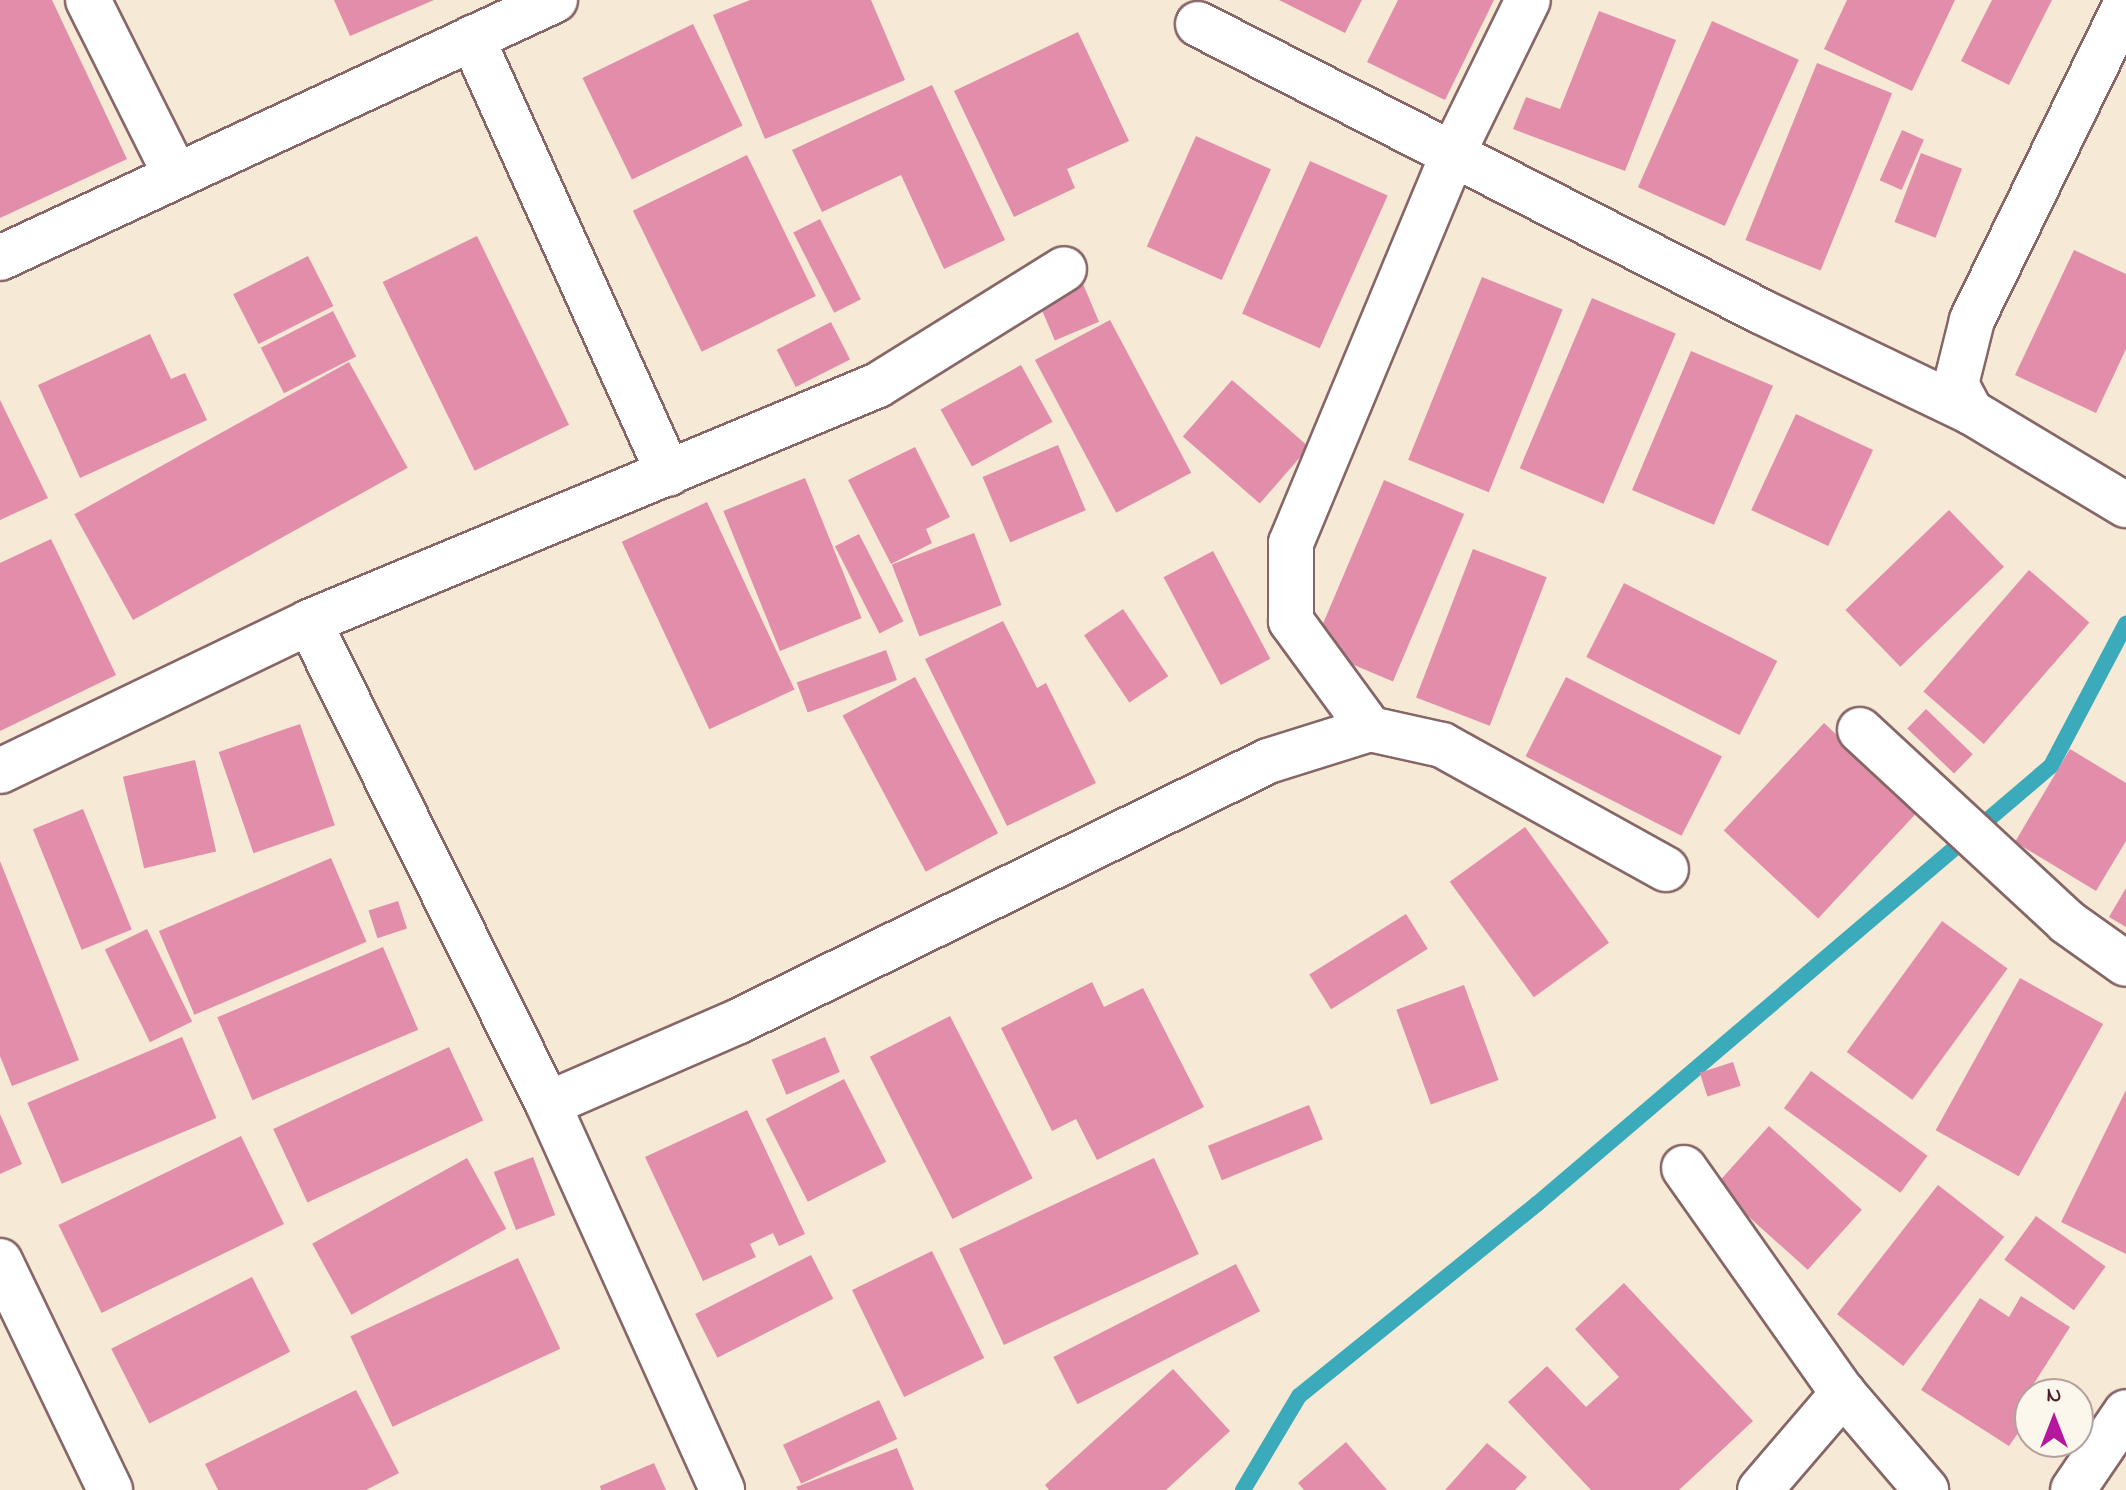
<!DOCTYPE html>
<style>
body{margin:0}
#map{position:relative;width:2126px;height:1490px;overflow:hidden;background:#f6e9d5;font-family:"Indie Flower",sans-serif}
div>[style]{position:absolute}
.stream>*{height:16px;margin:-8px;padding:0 8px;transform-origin:8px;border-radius:8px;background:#3baaba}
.building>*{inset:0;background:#e28eab;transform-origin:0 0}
.roads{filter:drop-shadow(2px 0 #866666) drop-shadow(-2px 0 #866666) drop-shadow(0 2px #866666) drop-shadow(0 -2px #866666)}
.minor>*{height:44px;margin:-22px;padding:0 22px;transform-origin:22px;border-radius:22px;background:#fff}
span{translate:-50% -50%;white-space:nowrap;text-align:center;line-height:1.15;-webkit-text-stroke:6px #fbf7ec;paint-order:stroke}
.north{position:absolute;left:2014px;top:1378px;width:80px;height:80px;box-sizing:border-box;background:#fbf7ec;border:2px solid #b4a19f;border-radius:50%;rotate:0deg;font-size:22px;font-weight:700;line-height:32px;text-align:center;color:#4a1f2b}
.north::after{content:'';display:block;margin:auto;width:28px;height:36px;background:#b5179e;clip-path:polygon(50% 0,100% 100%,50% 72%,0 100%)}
</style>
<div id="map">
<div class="stream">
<div style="left:1243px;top:1490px;width:109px;rotate:-59.2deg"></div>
<div style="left:1299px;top:1396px;width:306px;rotate:-38.9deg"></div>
<div style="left:1537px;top:1204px;width:675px;rotate:-40.44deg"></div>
<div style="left:2051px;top:766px;width:161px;rotate:-62.2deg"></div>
</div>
<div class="building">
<div style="clip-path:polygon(0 0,52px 0,127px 159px,0 218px)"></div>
<div style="clip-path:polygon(334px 0,434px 0,350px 36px)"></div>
<div style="clip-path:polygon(750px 0,871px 0,905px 80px,765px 139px,713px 15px)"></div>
<div style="clip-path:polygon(1279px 0,1362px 0,1345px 33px)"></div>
<div style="clip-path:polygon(1398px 0,1494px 0,1445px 100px,1367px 62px)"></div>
<div style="clip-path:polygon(1847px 0,1955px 0,1912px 91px,1824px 49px)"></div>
<div style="clip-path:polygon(1992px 0,2052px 0,2009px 85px,1961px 61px)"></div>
<div style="clip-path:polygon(1599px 11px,1676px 40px,1625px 171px,1513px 129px,1526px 97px,1560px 109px)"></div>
<div style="left:1712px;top:21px;width:95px;height:182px;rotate:24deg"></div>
<div style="left:693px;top:24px;width:113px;height:123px;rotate:64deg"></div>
<div style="clip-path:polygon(1078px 32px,1129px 141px,1067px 169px,1075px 188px,1014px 217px,954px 91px)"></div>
<div style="left:1817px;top:63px;width:81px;height:191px;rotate:22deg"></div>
<div style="clip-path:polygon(932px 85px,1005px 240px,944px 269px,901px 175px,822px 212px,792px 150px)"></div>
<div style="left:1902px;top:130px;width:24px;height:55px;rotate:24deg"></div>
<div style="left:1196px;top:136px;width:82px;height:121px;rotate:24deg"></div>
<div style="left:1921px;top:153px;width:44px;height:74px;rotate:21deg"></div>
<div style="left:747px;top:155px;width:157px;height:127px;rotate:64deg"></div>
<div style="left:1310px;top:161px;width:85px;height:167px;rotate:24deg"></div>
<div style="left:820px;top:219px;width:90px;height:30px;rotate:63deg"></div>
<div style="left:477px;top:236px;width:210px;height:105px;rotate:64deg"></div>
<div style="clip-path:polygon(2074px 250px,2126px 274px,2126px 349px,2096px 413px,2015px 375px)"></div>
<div style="left:308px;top:256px;width:56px;height:84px;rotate:63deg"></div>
<div style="left:1482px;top:277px;width:87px;height:197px;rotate:22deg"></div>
<div style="left:1083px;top:284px;width:41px;height:48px;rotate:67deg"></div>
<div style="left:1592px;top:298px;width:91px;height:185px;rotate:23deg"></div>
<div style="left:333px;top:311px;width:51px;height:81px;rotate:63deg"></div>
<div style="left:1110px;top:320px;width:173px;height:85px;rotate:62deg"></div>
<div style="left:831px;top:322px;width:42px;height:61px;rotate:63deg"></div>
<div style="clip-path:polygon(150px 334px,171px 379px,185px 373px,207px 420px,80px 478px,38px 385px)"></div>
<div style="left:1691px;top:351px;width:89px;height:151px;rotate:23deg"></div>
<div style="left:349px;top:362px;width:121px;height:314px;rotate:61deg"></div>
<div style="left:1021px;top:365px;width:65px;height:92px;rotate:61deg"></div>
<div style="left:1232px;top:380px;width:102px;height:75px;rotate:41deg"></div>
<div style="clip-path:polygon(0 400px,48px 498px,0 520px)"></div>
<div style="left:1796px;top:414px;width:85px;height:106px;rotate:25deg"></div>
<div style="left:1058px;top:445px;width:71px;height:82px;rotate:67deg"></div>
<div style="clip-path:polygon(915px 447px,950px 517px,926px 529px,932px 543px,891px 564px,848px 480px)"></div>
<div style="left:805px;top:478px;width:151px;height:88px;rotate:68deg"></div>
<div style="left:1384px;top:480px;width:87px;height:182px;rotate:23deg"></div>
<div style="left:707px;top:502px;width:207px;height:94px;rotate:65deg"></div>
<div style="left:1949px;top:510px;width:79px;height:144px;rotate:46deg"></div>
<div style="left:974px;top:533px;width:77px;height:88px;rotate:69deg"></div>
<div style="left:859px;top:534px;width:98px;height:27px;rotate:63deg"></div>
<div style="clip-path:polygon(51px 539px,116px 675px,0 731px,0 563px)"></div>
<div style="left:1473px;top:549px;width:79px;height:159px;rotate:21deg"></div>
<div style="left:1213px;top:551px;width:122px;height:56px;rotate:62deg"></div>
<div style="left:2029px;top:570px;width:80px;height:161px;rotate:41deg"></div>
<div style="left:1624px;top:583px;width:172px;height:83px;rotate:27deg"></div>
<div style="left:1123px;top:609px;width:81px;height:47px;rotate:56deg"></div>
<div style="clip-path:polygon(1003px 621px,1037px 688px,1046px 683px,1096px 783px,1007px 826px,925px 659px)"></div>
<div style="left:886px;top:650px;width:32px;height:95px;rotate:70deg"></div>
<div style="left:915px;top:677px;width:177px;height:82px;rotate:62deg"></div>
<div style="left:1566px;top:677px;width:175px;height:89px;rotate:27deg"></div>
<div style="left:1926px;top:709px;width:65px;height:27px;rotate:44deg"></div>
<div style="left:1824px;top:723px;width:129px;height:147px;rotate:43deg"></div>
<div style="left:300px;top:724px;width:107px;height:86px;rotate:71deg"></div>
<div style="clip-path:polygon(2070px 749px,2126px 783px,2126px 841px,2096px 891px,2015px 842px)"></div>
<div style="left:195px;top:760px;width:94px;height:74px;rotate:77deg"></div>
<div style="left:83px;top:809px;width:130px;height:54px;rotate:68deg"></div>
<div style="left:1525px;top:827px;width:143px;height:93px;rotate:54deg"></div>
<div style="left:331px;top:858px;width:91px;height:187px;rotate:67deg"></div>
<div style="clip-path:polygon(0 861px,79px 1060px,12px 1086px,0 1056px)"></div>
<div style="clip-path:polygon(2126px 888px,2126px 927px,2109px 917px)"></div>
<div style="left:398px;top:901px;width:29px;height:31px;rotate:72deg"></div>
<div style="left:1406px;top:914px;width:41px;height:114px;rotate:58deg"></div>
<div style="left:1942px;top:921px;width:81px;height:162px;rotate:36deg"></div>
<div style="left:147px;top:929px;width:103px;height:47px;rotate:64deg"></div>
<div style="left:383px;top:947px;width:90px;height:180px;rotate:67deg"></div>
<div style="left:2020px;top:978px;width:95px;height:174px;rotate:29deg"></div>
<div style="clip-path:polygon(1092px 982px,1104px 1007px,1143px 988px,1204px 1107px,1097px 1160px,1076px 1119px,1052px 1131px,1001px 1028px)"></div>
<div style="left:1464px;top:985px;width:101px;height:72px;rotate:70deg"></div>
<div style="left:950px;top:1016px;width:182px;height:90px;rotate:63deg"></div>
<div style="left:182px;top:1037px;width:88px;height:168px;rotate:67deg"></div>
<div style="left:825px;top:1037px;width:38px;height:58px;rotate:67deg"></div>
<div style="left:449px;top:1047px;width:81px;height:194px;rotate:65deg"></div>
<div style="left:1733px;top:1062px;width:25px;height:35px;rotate:72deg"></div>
<div style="left:1811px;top:1071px;width:144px;height:46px;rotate:36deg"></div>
<div style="left:844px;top:1079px;width:93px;height:88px;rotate:63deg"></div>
<div style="clip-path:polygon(2126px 1090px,2126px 1254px,2061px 1222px)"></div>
<div style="left:1309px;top:1105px;width:37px;height:109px;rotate:68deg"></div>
<div style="clip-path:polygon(747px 1110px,805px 1234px,779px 1246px,773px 1233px,750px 1244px,756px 1257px,703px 1281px,645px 1157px)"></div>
<div style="clip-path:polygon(0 1114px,22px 1164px,0 1174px)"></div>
<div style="left:1769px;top:1126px;width:125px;height:81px;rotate:42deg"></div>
<div style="left:241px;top:1136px;width:98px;height:203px;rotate:64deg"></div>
<div style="left:533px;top:1157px;width:62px;height:42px;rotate:69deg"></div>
<div style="left:467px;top:1158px;width:81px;height:177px;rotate:61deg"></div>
<div style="left:1154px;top:1158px;width:106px;height:215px;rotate:65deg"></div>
<div style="left:1938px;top:1185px;width:84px;height:164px;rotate:38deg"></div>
<div style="left:2036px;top:1216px;width:86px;height:54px;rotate:36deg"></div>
<div style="left:932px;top:1251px;width:119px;height:89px;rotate:64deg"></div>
<div style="left:811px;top:1255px;width:49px;height:130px;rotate:63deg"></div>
<div style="left:518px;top:1258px;width:100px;height:185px;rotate:65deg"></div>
<div style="left:1236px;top:1264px;width:53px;height:205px;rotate:63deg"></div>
<div style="left:252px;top:1277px;width:84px;height:158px;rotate:63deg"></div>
<div style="clip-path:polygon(1624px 1283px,1753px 1421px,1679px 1490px,1591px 1490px,1508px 1402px,1547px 1366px,1586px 1407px,1619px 1377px,1575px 1329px)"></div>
<div style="clip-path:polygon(2021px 1296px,2070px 1327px,2015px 1413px,2027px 1420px,2009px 1446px,1921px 1390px,1980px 1298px,2009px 1317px)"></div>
<div style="clip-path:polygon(1173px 1369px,1230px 1431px,1166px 1490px,1049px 1490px,1045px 1485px)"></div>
<div style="clip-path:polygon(356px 1390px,399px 1473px,366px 1490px,218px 1490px,205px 1464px)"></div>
<div style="left:879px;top:1400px;width:43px;height:106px;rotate:65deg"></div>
<div style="clip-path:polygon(1346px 1442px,1387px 1490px,1304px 1490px,1298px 1483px)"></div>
<div style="clip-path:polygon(1487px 1443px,1527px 1477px,1515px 1490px,1445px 1490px)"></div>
<div style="clip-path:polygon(897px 1448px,914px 1490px,798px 1490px,796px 1487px)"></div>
<div style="clip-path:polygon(654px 1463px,666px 1490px,601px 1490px,600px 1486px)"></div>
</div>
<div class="roads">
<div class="minor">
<div style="left:88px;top:0;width:195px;rotate:63.4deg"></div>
<div style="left:2126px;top:4px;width:352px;rotate:116deg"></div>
<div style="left:1972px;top:320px;width:66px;rotate:104deg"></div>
<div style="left:1956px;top:384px;width:32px;rotate:62deg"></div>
<div style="left:1971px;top:412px;width:181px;rotate:31deg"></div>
<div style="left:1198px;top:24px;width:633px;rotate:27.05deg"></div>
<div style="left:1762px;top:312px;width:232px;rotate:25.6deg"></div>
<div style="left:472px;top:38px;width:478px;rotate:65.7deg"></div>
<div style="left:0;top:258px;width:612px;rotate:-24.93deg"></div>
<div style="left:309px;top:622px;width:538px;rotate:63.63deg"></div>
<div style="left:548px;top:1104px;width:423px;rotate:65.7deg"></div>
<div style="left:1370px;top:729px;width:134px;rotate:-126.2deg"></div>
<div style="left:1291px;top:621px;width:78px;rotate:-90deg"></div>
<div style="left:1291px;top:543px;width:422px;rotate:-67.4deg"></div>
<div style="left:1453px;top:153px;width:170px;rotate:-63.9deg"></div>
<div style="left:1860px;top:730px;width:282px;rotate:42.8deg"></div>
<div style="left:2067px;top:922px;width:72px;rotate:35.4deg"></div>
<div style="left:0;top:771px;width:343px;rotate:-25.7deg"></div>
<div style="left:309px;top:622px;width:616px;rotate:-22.61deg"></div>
<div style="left:878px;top:385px;width:219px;rotate:-31.9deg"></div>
<div style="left:548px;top:1104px;width:208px;rotate:-23.5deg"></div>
<div style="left:739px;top:1021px;width:589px;rotate:-26.17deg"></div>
<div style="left:1268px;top:761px;width:107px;rotate:-17.4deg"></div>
<div style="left:1370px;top:729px;width:74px;rotate:12.5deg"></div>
<div style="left:1442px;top:745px;width:256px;rotate:29deg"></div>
<div style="left:1684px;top:1168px;width:276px;rotate:54.8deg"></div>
<div style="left:1843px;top:1393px;width:128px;rotate:49.4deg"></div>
<div style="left:0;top:1261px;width:254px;rotate:64.3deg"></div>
<div style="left:1760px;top:1490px;width:128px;rotate:-49.4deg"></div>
<div style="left:2073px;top:1490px;width:94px;rotate:-55.8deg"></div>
</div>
</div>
<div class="north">N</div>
</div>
